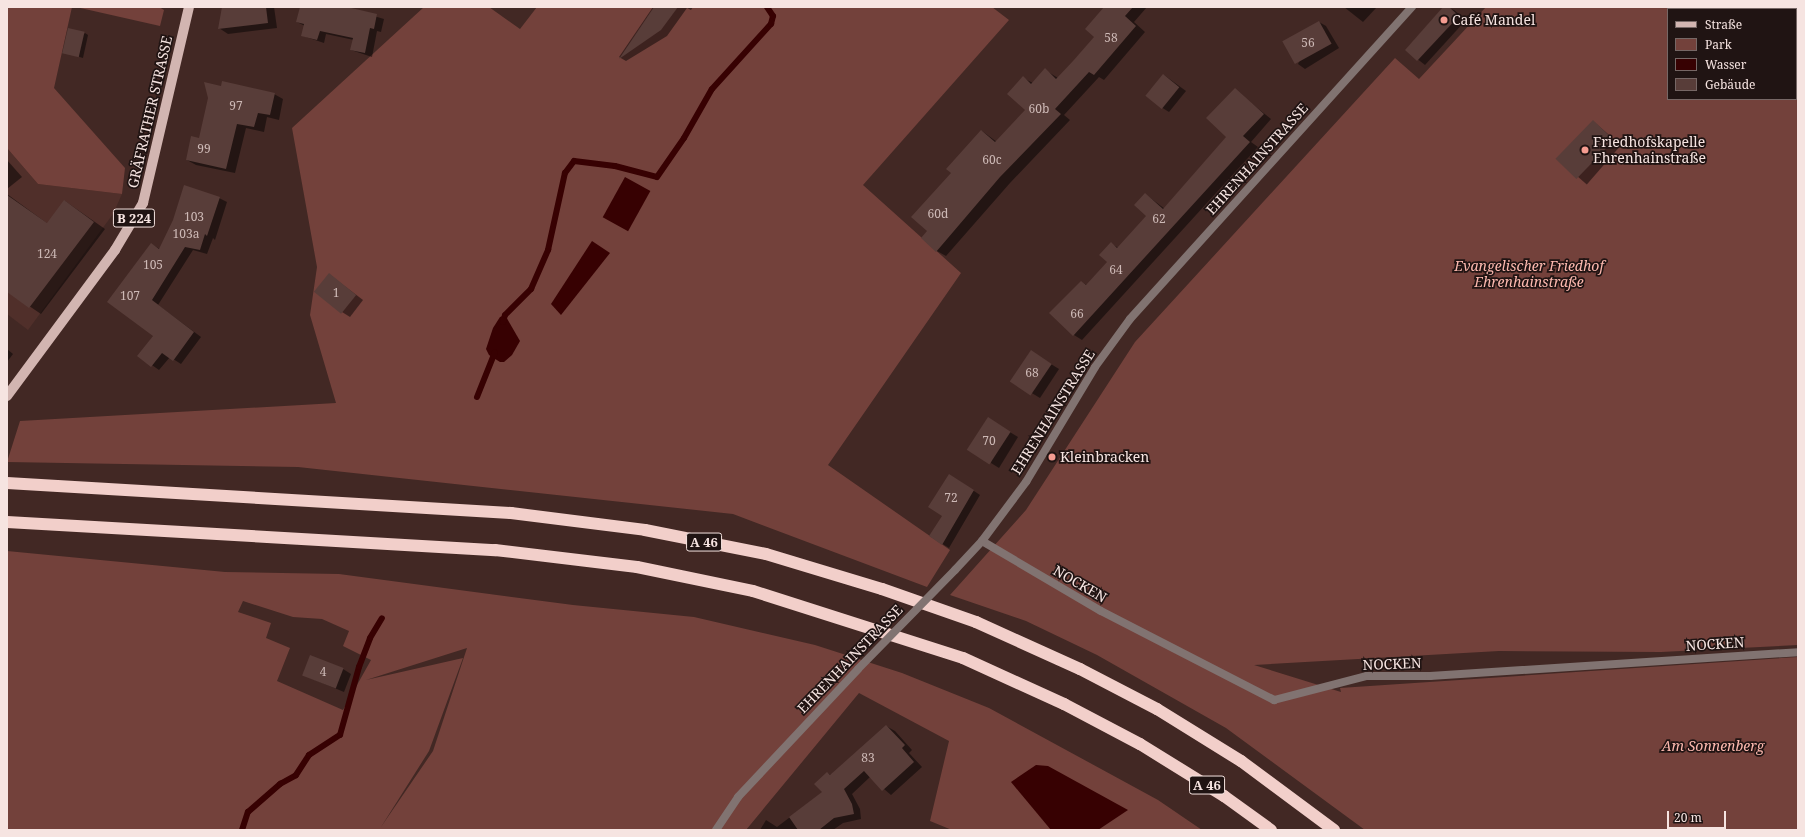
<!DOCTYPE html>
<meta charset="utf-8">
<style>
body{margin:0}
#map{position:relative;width:1805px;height:837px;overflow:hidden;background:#422824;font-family:"Noto Serif",serif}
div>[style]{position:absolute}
.built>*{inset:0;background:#502f2a}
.green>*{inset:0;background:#73413b}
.water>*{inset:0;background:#370102;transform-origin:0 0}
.shadow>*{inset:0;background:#0007;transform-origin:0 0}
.stream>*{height:6px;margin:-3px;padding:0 3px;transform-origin:3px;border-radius:3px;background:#370102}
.building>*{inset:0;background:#583d39;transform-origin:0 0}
.minor>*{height:8px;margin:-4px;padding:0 4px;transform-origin:4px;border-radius:4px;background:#817371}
.primary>*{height:10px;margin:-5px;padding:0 5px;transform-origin:5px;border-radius:5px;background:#d2b5b1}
.motorway>*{height:12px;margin:-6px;padding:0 6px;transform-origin:6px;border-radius:6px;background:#f2cfca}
.minor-bridge>*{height:8px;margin:-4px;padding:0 4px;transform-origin:4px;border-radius:4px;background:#817371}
.dots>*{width:11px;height:11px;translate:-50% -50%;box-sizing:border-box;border:2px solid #201413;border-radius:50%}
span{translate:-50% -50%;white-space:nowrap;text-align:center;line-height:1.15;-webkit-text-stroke:3.5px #201413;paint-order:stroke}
.number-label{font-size:12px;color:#cebab7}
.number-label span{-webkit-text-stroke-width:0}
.shield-label span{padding:1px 3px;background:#201413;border:1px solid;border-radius:3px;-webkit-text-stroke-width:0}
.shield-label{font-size:13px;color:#f6e4e1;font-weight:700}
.poi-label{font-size:14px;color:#f6e4e1}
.left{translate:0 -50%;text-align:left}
.street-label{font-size:14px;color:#f6e4e1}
.park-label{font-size:14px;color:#fdb9af;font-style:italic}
.frame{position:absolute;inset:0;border:8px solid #f6e4e1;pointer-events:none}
.legend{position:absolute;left:1667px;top:8px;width:130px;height:92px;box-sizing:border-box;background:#201413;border:1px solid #766765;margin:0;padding:5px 7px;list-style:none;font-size:12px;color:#f6e4e1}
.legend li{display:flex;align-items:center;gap:8px;height:20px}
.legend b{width:20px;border:1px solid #766765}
.scale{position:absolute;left:1667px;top:811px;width:59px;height:18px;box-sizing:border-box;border:2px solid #f6e4e1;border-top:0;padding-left:5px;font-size:12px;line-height:14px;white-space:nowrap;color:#f6e4e1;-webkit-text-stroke:3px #201413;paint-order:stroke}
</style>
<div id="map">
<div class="built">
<div style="clip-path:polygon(7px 148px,38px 184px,122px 194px,113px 214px,28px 330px,7px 314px)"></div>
</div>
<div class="green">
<div style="clip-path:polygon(7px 7px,72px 7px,54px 88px,125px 168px,122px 194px,38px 184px,7px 148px)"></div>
<div style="clip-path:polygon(76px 7px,159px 7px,164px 10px,160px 26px)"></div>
<div style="clip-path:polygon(424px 7px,489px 7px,520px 29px,537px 7px,992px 7px,1009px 20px,863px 185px,961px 273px,828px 465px,950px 550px,927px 587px,733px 514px,298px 467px,7px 462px,20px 421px,336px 403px,310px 315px,317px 267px,292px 128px)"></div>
<div style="clip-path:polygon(evenodd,1486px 7px,1798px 7px,1798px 645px,1661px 652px,1499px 651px,1254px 665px,1341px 692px,1340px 688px,1798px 657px,1798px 830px,1365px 830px,1226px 728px,1097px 655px,1026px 621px,950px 595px,1026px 510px,1135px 342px,1395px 58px,1419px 79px,1486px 7px,1668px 9px,1796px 9px,1796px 99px,1668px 99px,1668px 9px)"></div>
<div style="clip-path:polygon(evenodd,7px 551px,225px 572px,339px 574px,573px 605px,694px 617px,815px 645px,902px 673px,989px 708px,1158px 800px,1202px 830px,952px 830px,930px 821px,949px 741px,859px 693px,746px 830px,7px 830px,7px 551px,243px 601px,293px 617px,322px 619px,349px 631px,343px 646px,371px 660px,343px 710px,277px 681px,290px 648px,266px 638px,271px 623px,238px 612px,243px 601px,7px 551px,467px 648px,433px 751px,381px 827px,429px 751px,463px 658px,366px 680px,467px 648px)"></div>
</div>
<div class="water">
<div style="left:625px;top:177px;width:29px;height:46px;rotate:29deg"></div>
<div style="clip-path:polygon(592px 241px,610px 253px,561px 315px,551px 304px)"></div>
<div style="clip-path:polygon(505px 315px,520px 341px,512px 355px,504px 362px,500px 362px,489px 355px,486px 349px,493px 328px,500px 317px)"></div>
<div style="clip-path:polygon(1036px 765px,1048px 766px,1128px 810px,1098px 830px,1051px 830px,1011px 782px)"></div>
</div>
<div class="shadow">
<div style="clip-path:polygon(223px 7px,274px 7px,277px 28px,228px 34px,219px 28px)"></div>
<div style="clip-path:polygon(301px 7px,343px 7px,384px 19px,381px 32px,377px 31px,372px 57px,351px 50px,354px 40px,326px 34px,324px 43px,303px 36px,305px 26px,297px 22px)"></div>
<div style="clip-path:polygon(653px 7px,693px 7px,691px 10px,687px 8px,667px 36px,626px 61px,619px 57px)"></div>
<div style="clip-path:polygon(1105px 7px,1147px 7px,1134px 22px,1145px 32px,1104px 80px,1099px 77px,1064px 115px,1070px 120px,1010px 183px,946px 256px,937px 251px,928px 231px,952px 173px,982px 131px,997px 142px,1026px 110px,1023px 78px,1033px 83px,1045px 70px,1058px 78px,1096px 37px)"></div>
<div style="clip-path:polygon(1344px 7px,1377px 7px,1363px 22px)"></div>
<div style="clip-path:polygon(1444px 7px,1454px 10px,1466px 20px,1425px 65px,1406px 50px)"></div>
<div style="clip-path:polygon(1319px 22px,1326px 26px,1339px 48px,1305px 69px,1298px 64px)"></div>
<div style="clip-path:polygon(85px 33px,88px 35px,83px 58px,63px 52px)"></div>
<div style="clip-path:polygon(1164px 75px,1186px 91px,1169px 112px,1161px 107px)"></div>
<div style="clip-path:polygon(222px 87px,274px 94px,283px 99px,279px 120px,267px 117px,264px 132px,246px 128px,235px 173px,196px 165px,187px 160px,200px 139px,209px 98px)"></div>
<div style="clip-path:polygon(1235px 90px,1271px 119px,1251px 142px,1258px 147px,1082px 340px,1074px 335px,1081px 282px,1087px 285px,1108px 262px,1111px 244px,1119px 248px,1148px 216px,1145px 194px,1165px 209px,1228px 136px)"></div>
<div style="left:1593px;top:121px;width:37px;height:52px;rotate:41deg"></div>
<div style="clip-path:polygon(7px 160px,22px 177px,7px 189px)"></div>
<div style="clip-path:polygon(7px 194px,48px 224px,65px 201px,105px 229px,41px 314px,7px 291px)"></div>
<div style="clip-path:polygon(219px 198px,227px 202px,215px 240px,213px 238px,207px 254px,193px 250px,158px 305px,201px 337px,181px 364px,170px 357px,159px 370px,139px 356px,154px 335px,108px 302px,151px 244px,160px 249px)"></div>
<div style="clip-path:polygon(330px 275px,363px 300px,350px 317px,342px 312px)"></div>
<div style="clip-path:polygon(7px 349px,13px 354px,7px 362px)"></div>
<div style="clip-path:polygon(1038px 356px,1059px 369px,1040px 398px,1012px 381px)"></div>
<div style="clip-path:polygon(995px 423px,1018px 437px,999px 468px,991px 463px)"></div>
<div style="clip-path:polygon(956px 479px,980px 495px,949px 548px,930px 536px,944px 515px)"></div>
<div style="clip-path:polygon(343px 669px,351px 674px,344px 692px,303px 675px)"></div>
<div style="clip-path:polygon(886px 726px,895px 731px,912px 750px,909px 753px,922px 767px,891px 795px,870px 777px,852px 794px,860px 809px,861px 819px,843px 823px,833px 830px,760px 830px,766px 820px,777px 827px,823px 792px,827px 773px,831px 775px)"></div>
</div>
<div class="stream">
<div style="left:503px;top:322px;width:7px;rotate:-74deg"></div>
<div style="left:505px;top:315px;width:37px;rotate:-45deg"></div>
<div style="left:531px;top:289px;width:43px;rotate:-66.4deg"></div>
<div style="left:548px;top:250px;width:79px;rotate:-77.6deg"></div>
<div style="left:565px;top:173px;width:15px;rotate:-53deg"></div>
<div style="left:574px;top:161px;width:41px;rotate:7deg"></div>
<div style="left:615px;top:166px;width:43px;rotate:14.7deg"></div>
<div style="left:657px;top:177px;width:47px;rotate:-55.3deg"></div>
<div style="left:684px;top:138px;width:56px;rotate:-60.3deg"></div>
<div style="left:712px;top:89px;width:88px;rotate:-47.8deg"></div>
<div style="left:771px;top:24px;width:8px;rotate:-76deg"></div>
<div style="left:773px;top:16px;width:11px;rotate:-124deg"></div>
<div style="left:477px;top:397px;width:48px;rotate:-68.2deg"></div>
<div style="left:242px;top:830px;width:19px;rotate:-72deg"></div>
<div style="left:248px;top:812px;width:43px;rotate:-41.2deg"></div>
<div style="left:280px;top:784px;width:18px;rotate:-29deg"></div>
<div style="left:296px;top:775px;width:24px;rotate:-57deg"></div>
<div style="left:309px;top:755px;width:37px;rotate:-33deg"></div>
<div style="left:340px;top:735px;width:71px;rotate:-74.4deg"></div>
<div style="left:359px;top:667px;width:31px;rotate:-69deg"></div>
<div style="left:370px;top:638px;width:23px;rotate:-59deg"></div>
</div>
<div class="building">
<div style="clip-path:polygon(222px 7px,266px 7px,268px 23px,218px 29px)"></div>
<div style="clip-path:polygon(300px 7px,347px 7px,377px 14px,374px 29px,370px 28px,365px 53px,350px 50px,353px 38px,320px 31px,317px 40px,301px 36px,304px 24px,296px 22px)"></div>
<div style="clip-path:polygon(654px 7px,678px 7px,661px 30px,619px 59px)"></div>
<div style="clip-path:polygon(1104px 7px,1133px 7px,1125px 16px,1136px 26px,1094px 75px,1089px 72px,1055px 109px,1061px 114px,1000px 177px,936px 252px,921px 238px,927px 231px,911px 217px,951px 173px,946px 169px,981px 130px,995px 142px,1025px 110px,1007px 94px,1023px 76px,1031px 84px,1045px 68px,1056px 79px,1073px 61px,1094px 37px,1085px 29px)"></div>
<div style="clip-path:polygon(1443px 7px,1449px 7px,1459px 16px,1417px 61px,1405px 50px)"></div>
<div style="left:1319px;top:21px;width:26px;height:42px;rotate:61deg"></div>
<div style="left:68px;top:28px;width:17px;height:26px;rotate:13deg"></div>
<div style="left:1163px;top:74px;width:21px;height:28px;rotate:39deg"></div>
<div style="clip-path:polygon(222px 81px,275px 93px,270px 115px,258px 113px,254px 127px,237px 124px,226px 169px,186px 160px,191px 136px,199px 138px,208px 98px,204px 82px,221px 86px)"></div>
<div style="clip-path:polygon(1235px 88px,1264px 114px,1243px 136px,1250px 142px,1073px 336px,1049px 313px,1081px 281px,1086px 285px,1107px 262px,1099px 255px,1111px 242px,1117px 248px,1146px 216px,1134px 205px,1145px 193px,1163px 209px,1226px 137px,1206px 118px)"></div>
<div style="left:1593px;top:120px;width:29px;height:54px;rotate:44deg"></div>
<div style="clip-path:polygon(184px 185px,220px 197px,207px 236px,205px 234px,200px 250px,185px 247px,152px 300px,194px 332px,173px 361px,162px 353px,151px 367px,137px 356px,153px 336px,107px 302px,151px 243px,159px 249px,173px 220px)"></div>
<div style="clip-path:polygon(7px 195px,47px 223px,64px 200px,94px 222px,29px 308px,7px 292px)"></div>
<div style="left:329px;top:273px;width:35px;height:24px;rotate:39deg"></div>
<div style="left:1031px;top:350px;width:25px;height:38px;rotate:34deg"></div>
<div style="left:988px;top:417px;width:27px;height:39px;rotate:33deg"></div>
<div style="clip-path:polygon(949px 474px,974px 490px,942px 545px,929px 536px,942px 516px,928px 507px)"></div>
<div style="left:310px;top:655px;width:36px;height:22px;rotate:21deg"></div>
<div style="clip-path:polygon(886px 725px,905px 745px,902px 748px,914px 762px,882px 791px,864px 771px,844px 789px,852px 804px,854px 814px,834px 818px,819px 830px,798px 830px,789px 817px,822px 792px,814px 784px,827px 772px,830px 775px)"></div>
</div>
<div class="minor">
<div style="left:982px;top:541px;width:138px;rotate:30.5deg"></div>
<div style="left:1101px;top:611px;width:195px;rotate:27.2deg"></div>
<div style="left:1274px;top:700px;width:96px;rotate:-14.5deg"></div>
<div style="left:1367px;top:676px;width:63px"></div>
<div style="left:1430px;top:676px;width:369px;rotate:-3.7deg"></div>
<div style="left:955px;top:570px;width:40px;rotate:-47deg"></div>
<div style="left:982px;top:541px;width:74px;rotate:-53.3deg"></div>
<div style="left:1026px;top:482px;width:134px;rotate:-59deg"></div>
<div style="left:1095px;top:367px;width:59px;rotate:-53.9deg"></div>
<div style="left:1130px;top:319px;width:421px;rotate:-47.9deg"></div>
<div style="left:716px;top:830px;width:40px;rotate:-56deg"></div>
<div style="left:738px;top:797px;width:175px;rotate:-46.8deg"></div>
</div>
<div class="primary">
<div style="left:7px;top:396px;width:182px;rotate:-53.5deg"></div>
<div style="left:115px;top:250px;width:55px;rotate:-59.2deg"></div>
<div style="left:143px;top:203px;width:201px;rotate:-76.8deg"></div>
</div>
<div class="motorway">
<div style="left:7px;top:483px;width:505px;rotate:3.41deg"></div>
<div style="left:511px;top:513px;width:135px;rotate:7.2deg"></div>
<div style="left:645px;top:530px;width:123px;rotate:11.2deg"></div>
<div style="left:766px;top:554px;width:121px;rotate:16.8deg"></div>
<div style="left:882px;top:589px;width:100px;rotate:19.3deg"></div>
<div style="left:976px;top:622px;width:114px;rotate:24.3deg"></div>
<div style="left:1080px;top:669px;width:87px;rotate:27.5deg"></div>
<div style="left:1157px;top:709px;width:99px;rotate:31.8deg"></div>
<div style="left:1241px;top:761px;width:116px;rotate:36.6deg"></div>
<div style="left:7px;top:522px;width:489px;rotate:3.3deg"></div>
<div style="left:495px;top:550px;width:143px;rotate:6.8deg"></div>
<div style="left:637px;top:567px;width:118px;rotate:11.7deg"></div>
<div style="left:753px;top:591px;width:220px;rotate:17.7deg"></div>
<div style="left:963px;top:658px;width:111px;rotate:24.5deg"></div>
<div style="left:1064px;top:704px;width:86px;rotate:27.8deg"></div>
<div style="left:1140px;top:744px;width:99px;rotate:31.8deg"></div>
<div style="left:1224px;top:796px;width:58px;rotate:35.9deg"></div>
</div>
<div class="minor-bridge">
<div style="left:858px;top:669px;width:139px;rotate:-45.6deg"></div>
</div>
<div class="dots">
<div style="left:1444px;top:20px;background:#f59c91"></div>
<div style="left:1585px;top:150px;background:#f59c91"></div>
<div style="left:1052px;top:457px;background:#f59c91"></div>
</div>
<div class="number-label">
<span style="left:1111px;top:38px">58</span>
<span style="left:1308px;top:43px">56</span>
<span style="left:236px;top:106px">97</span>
<span style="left:1039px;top:109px">60b</span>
<span style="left:204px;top:149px">99</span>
<span style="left:992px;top:160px">60c</span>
<span style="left:938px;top:214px">60d</span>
<span style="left:194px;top:217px">103</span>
<span style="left:1159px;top:219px">62</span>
<span style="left:186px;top:234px">103a</span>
<span style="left:47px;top:254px">124</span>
<span style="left:153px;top:265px">105</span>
<span style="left:1116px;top:270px">64</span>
<span style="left:336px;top:293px">1</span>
<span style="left:130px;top:296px">107</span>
<span style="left:1077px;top:314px">66</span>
<span style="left:1032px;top:373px">68</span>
<span style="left:989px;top:441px">70</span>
<span style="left:951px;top:498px">72</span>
<span style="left:323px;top:672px">4</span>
<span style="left:868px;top:758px">83</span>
</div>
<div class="shield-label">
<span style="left:134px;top:218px">B 224</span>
<span style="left:704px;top:542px">A 46</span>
<span style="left:1207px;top:785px">A 46</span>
</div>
<div class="poi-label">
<span class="left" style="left:1452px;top:20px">Café Mandel</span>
<span class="left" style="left:1593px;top:150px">Friedhofskapelle<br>Ehrenhainstraße</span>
<span class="left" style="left:1060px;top:457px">Kleinbracken</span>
</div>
<div class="street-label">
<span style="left:150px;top:112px;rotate:-77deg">GRÄFRATHER STRASSE</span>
<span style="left:1257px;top:159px;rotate:-48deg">EHRENHAINSTRASSE</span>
<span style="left:1053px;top:412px;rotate:-58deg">EHRENHAINSTRASSE</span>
<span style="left:1080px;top:584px;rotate:30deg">NOCKEN</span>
<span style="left:1715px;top:644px;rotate:-4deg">NOCKEN</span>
<span style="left:850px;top:659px;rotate:-46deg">EHRENHAINSTRASSE</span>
<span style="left:1392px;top:664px;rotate:-2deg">NOCKEN</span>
</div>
<div class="park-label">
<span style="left:1529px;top:274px">Evangelischer Friedhof<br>Ehrenhainstraße</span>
<span style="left:1713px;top:746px">Am Sonnenberg</span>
</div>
<div class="frame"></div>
<ul class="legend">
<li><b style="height:5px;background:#d2b5b1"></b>Straße</li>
<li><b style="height:11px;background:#73413b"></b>Park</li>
<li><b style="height:11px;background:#370102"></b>Wasser</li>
<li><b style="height:11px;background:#583d39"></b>Gebäude</li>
</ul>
<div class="scale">20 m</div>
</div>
